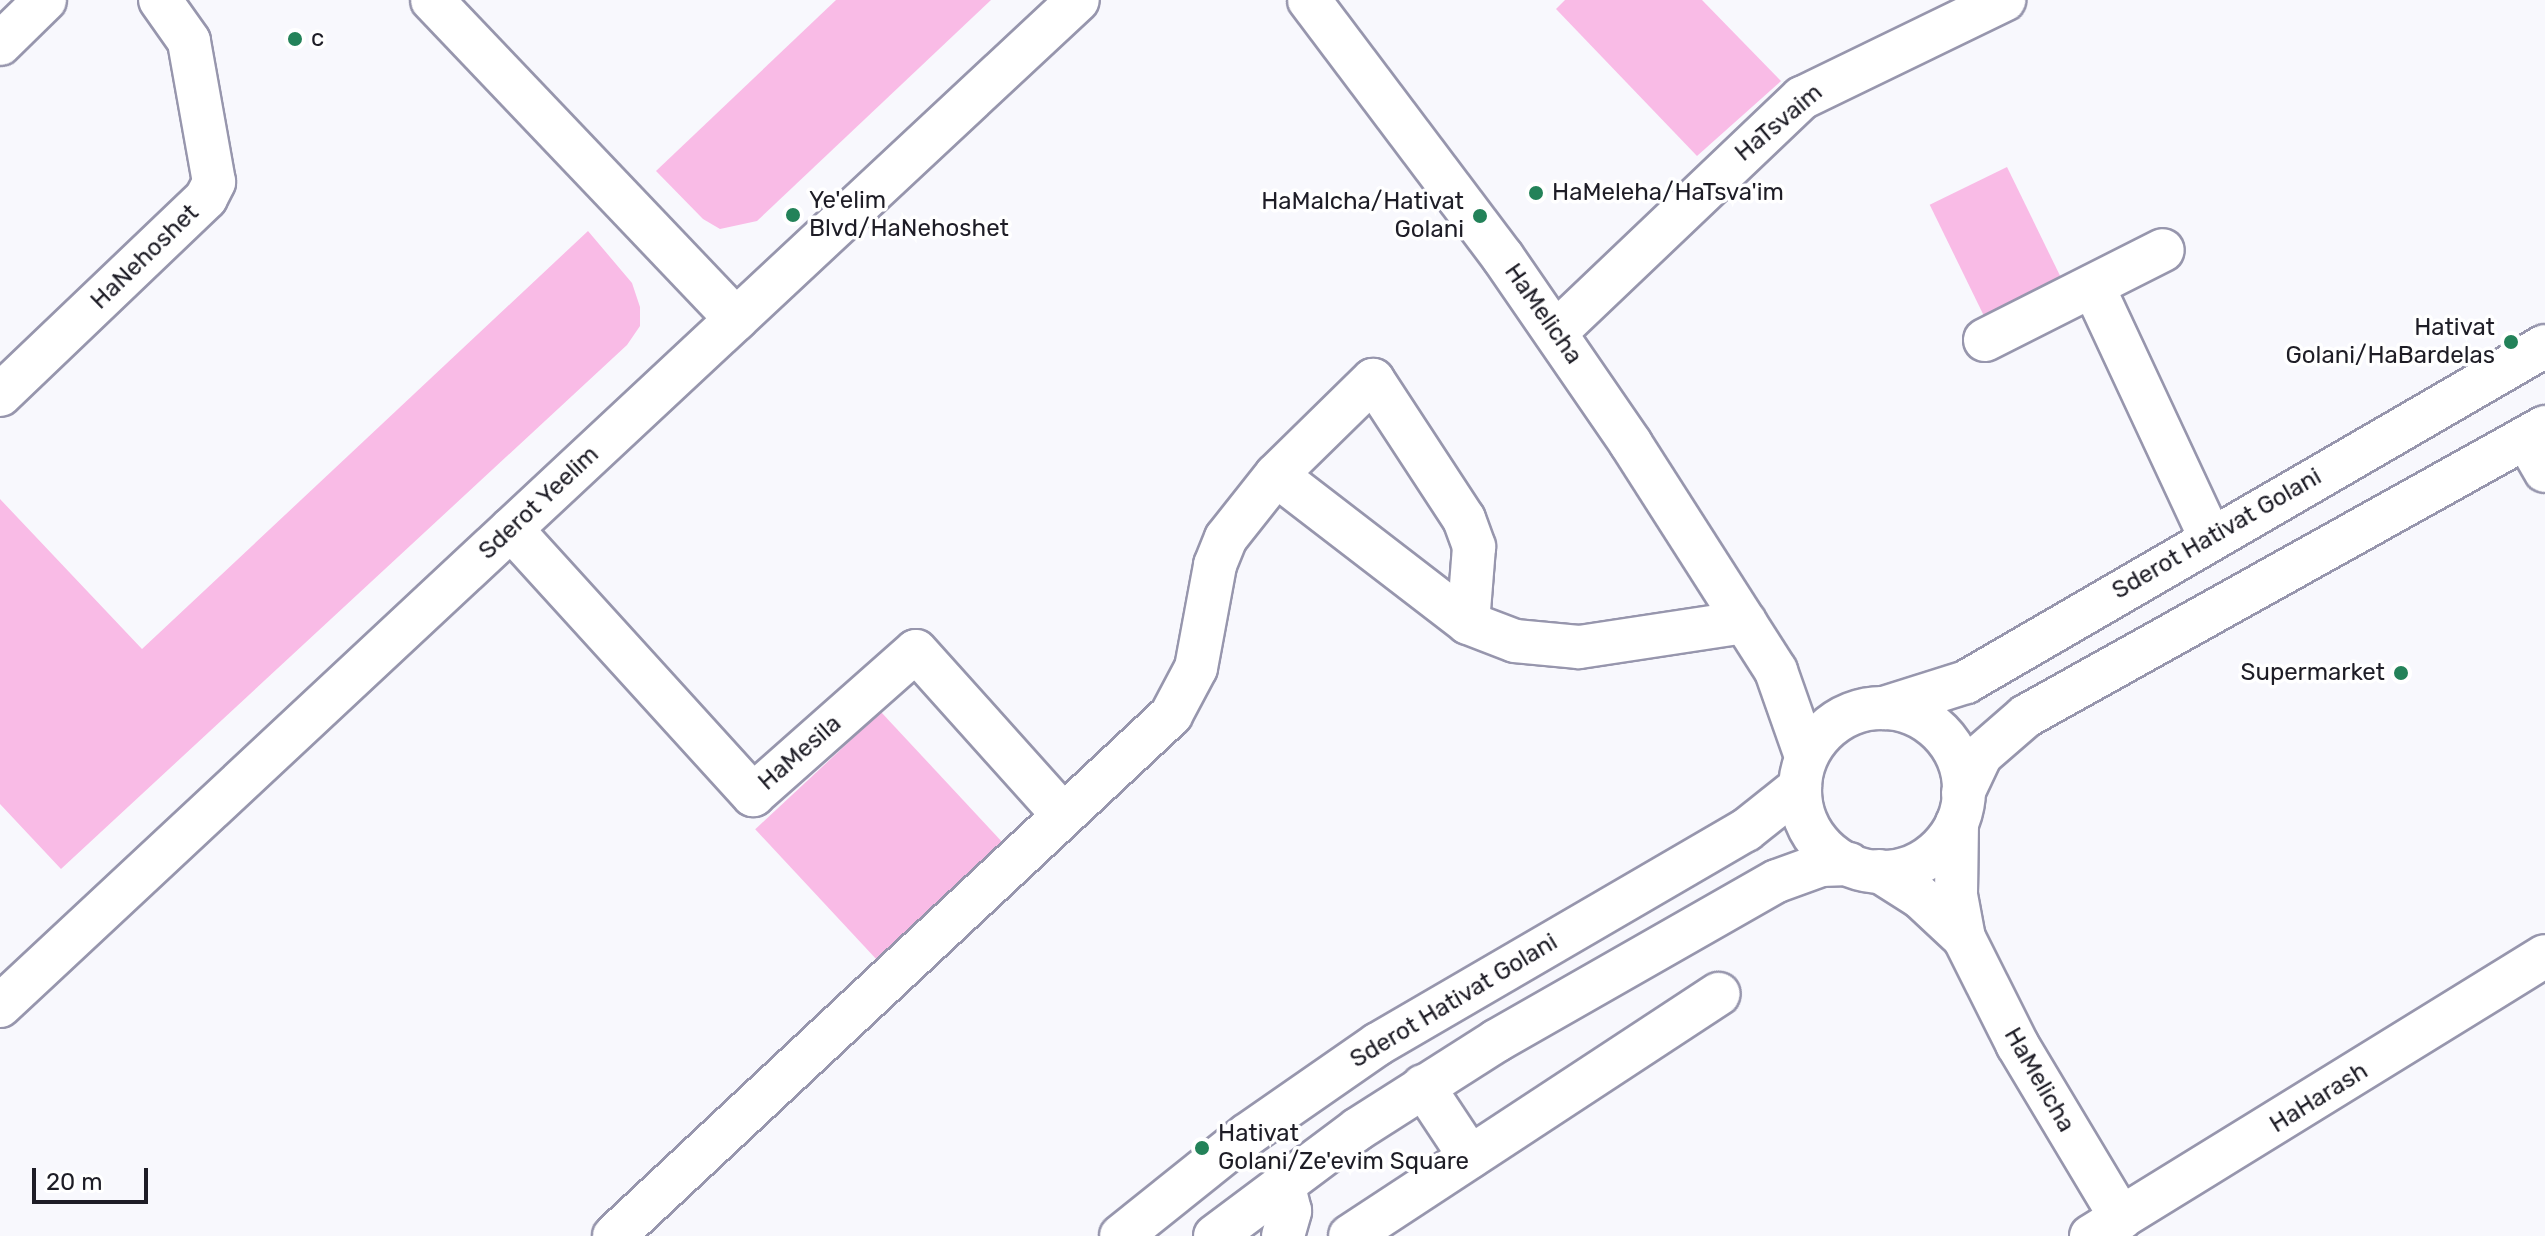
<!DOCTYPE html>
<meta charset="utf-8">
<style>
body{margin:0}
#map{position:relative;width:2545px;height:1236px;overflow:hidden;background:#f8f8fd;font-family:Rubik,sans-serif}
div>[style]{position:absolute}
.green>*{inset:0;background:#f9bbe6;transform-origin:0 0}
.roads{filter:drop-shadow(2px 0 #9796ad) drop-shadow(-2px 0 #9796ad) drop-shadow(0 2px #9796ad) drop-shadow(0 -2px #9796ad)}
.minor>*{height:42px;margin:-21px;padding:0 21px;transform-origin:21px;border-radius:21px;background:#fff}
.minor>.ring{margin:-21px;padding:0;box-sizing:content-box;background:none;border:42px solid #fff;border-radius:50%}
.dots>*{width:22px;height:22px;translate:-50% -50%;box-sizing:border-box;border:4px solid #fff;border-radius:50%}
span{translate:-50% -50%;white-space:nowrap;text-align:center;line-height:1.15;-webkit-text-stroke:7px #fff;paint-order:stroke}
.poi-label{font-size:24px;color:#1e1d26}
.left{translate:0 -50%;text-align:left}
.right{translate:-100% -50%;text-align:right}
.street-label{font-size:24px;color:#1e1d26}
.scale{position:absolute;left:32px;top:1168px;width:116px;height:36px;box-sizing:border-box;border:4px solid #1e1d26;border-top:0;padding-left:10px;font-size:24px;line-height:28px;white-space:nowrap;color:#1e1d26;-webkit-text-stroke:6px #fff;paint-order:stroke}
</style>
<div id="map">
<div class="green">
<div style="clip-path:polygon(836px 0,991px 0,757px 221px,720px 229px,703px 219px,656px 171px)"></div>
<div style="clip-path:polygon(1565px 0,1702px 0,1781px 81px,1697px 156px,1556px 9px)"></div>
<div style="left:2007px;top:167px;width:123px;height:86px;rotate:64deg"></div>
<div style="clip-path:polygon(588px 231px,632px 283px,640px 307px,640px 326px,627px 345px,61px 869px,0 804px,0 499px,142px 649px)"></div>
<div style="left:881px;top:712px;width:180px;height:172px;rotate:47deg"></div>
</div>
<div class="roads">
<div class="minor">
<div style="left:432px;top:0;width:441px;rotate:46.4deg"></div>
<div style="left:1309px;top:0;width:321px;rotate:53deg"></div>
<div style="left:1502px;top:256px;width:228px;rotate:55.5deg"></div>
<div style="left:1631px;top:444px;width:269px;rotate:57.4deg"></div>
<div style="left:1776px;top:671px;width:90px;rotate:70.6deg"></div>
<div style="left:0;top:44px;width:63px;rotate:-44.4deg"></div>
<div style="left:2093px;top:286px;width:277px;rotate:65deg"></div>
<div style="left:1556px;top:332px;width:340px;rotate:-43.6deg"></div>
<div style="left:1802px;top:98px;width:225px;rotate:-25.9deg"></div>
<div style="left:1985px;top:340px;width:199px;rotate:-26.8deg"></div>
<div style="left:0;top:395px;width:285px;rotate:-43.7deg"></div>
<div style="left:206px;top:198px;width:18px;rotate:-63deg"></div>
<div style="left:214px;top:182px;width:143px;rotate:-100.1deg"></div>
<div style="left:189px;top:41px;width:50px;rotate:-125.3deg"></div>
<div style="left:2526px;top:438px;width:38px;rotate:60deg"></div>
<div style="left:1276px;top:475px;width:242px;rotate:37.6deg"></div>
<div style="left:1468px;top:623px;width:50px;rotate:21deg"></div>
<div style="left:1515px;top:641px;width:64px;rotate:5.4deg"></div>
<div style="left:1579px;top:647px;width:168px;rotate:-8.6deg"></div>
<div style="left:511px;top:529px;width:360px;rotate:47.7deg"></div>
<div style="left:753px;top:795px;width:217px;rotate:-41.5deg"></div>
<div style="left:916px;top:651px;width:220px;rotate:48.1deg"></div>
<div style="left:1884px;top:708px;width:86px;rotate:-17.6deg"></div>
<div style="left:1966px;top:682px;width:669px;rotate:-30.13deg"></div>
<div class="ring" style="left:1800px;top:708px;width:122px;height:122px"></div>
<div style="left:1963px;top:793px;width:42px;rotate:-64.7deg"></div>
<div style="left:1981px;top:755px;width:60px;rotate:-40.9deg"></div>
<div style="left:2026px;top:716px;width:594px;rotate:-29.11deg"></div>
<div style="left:1957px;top:823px;width:72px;rotate:90.8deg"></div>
<div style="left:1956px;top:895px;width:44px;rotate:79.5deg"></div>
<div style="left:1964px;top:938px;width:119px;rotate:63.4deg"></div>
<div style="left:2017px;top:1044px;width:203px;rotate:59.1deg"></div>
<div style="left:1879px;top:871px;width:49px;rotate:32.4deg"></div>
<div style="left:1920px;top:897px;width:60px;rotate:43deg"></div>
<div style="left:0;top:1006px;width:1474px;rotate:-43.02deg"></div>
<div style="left:1423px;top:1086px;width:85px;rotate:56.5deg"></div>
<div style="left:614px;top:1236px;width:763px;rotate:-43.09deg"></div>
<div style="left:1171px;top:715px;width:53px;rotate:-62deg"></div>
<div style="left:1196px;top:668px;width:105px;rotate:-79.5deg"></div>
<div style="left:1215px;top:565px;width:29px;rotate:-68deg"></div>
<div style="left:1226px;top:538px;width:80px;rotate:-51.6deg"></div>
<div style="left:1276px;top:475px;width:136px;rotate:-44.4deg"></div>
<div style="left:1373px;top:380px;width:166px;rotate:56.8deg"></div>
<div style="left:1464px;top:519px;width:30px;rotate:70deg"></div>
<div style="left:1474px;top:547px;width:76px;rotate:94.5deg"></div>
<div style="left:1121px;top:1236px;width:161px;rotate:-38.7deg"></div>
<div style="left:1247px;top:1135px;width:160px;rotate:-34.8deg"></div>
<div style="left:1378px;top:1044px;width:426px;rotate:-30.2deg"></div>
<div style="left:1746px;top:830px;width:69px;rotate:-38.5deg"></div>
<div style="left:1215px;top:1236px;width:179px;rotate:-36.8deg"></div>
<div style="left:1358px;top:1129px;width:164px;rotate:-32.5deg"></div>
<div style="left:1496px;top:1041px;width:323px;rotate:-29.7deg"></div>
<div style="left:1777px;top:881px;width:47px;rotate:-20deg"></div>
<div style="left:1821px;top:865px;width:28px;rotate:-2deg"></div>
<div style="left:1283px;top:1236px;width:26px;rotate:-74deg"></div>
<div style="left:1290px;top:1211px;width:29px;rotate:-104deg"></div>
<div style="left:1350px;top:1236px;width:441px;rotate:-33.3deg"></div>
<div style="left:2091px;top:1236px;width:533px;rotate:-31.66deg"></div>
</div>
</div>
<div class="dots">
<div style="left:295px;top:39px;background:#238259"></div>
<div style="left:1536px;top:193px;background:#238259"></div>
<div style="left:793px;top:215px;background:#238259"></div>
<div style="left:1480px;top:216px;background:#238259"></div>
<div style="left:2511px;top:342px;background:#238259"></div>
<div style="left:2401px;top:673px;background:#238259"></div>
<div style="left:1202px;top:1148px;background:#238259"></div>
</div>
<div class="poi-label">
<span class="left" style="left:311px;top:39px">с</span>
<span class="left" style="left:1552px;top:193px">HaMeleha/HaTsva'im</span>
<span class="left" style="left:809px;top:215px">Ye'elim<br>Blvd/HaNehoshet</span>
<span class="right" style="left:1464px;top:216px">HaMalcha/Hativat<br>Golani</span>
<span class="right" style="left:2495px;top:342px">Hativat<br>Golani/HaBardelas</span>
<span class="right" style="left:2385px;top:673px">Supermarket</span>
<span class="left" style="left:1218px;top:1148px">Hativat<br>Golani/Ze'evim Square</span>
</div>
<div class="street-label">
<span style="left:1779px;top:123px;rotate:-40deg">HaTsvaim</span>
<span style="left:145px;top:257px;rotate:-44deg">HaNehoshet</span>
<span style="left:1543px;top:314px;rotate:55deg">HaMelicha</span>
<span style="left:539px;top:503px;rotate:-43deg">Sderot Yeelim</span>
<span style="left:2217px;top:534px;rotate:-30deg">Sderot Hativat Golani</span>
<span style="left:800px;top:753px;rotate:-41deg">HaMesila</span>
<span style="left:1454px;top:1001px;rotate:-31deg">Sderot Hativat Golani</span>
<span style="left:2039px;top:1080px;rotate:60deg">HaMelicha</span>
<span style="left:2319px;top:1098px;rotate:-32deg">HaHarash</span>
</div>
<div class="scale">20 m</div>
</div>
